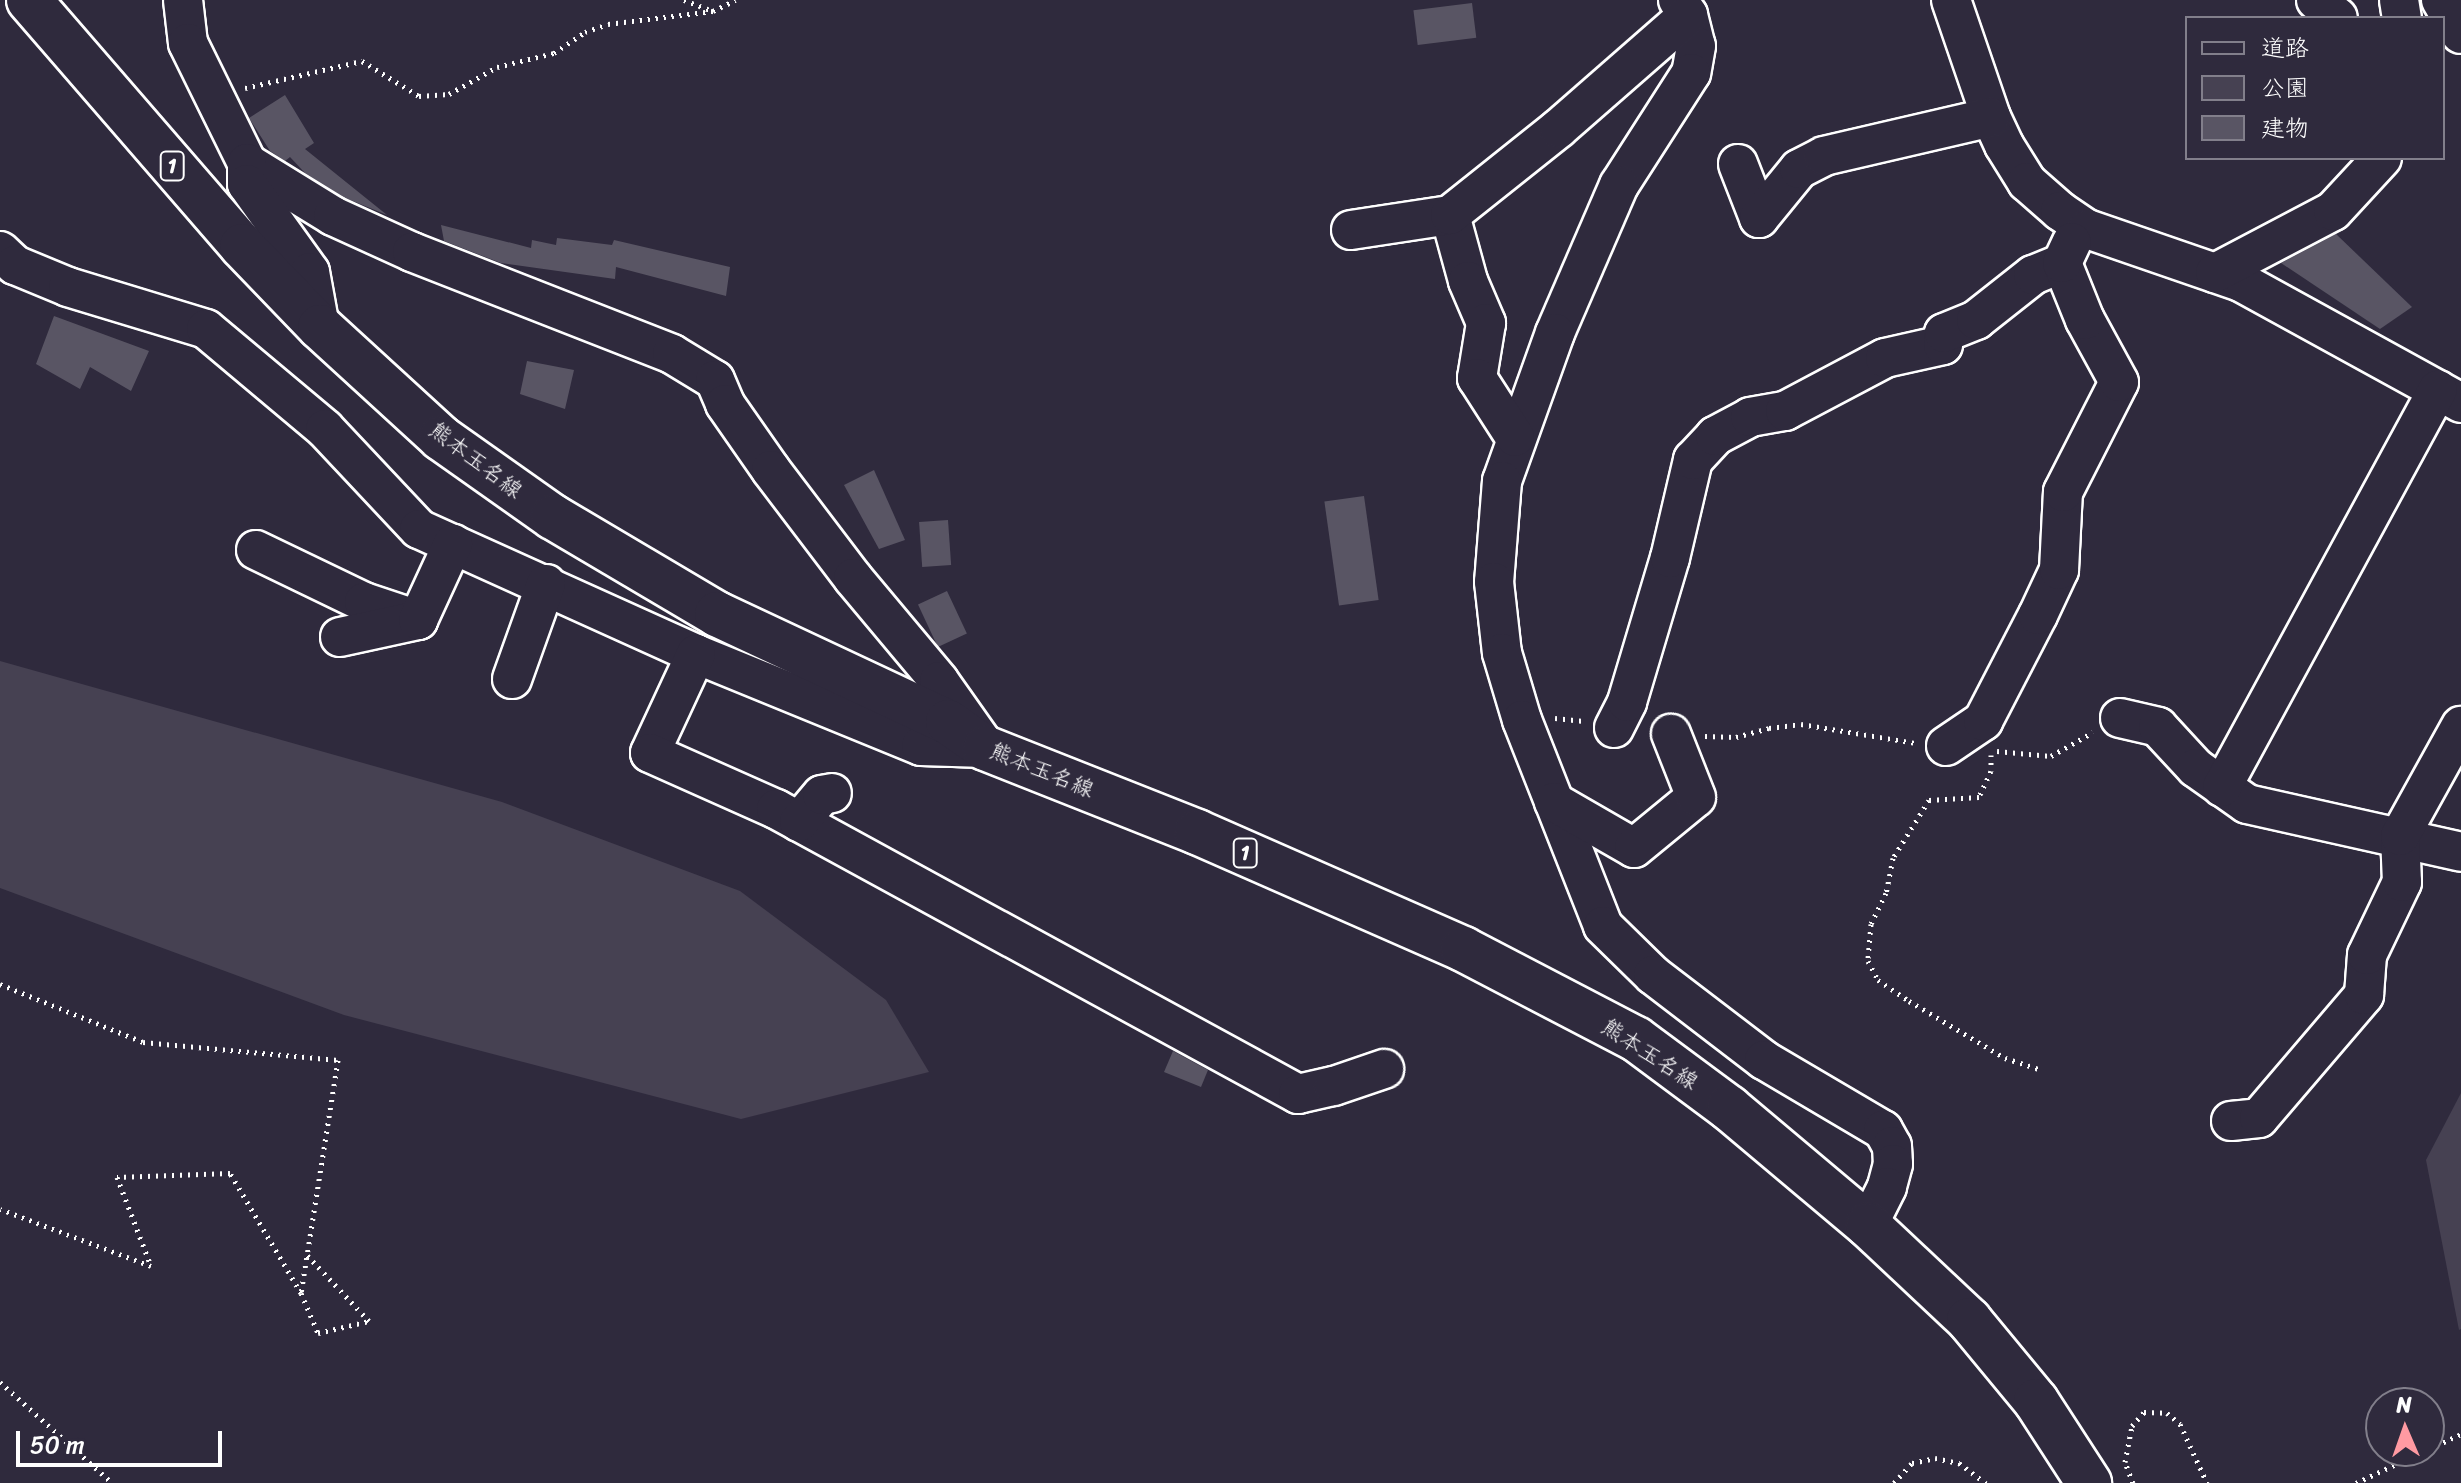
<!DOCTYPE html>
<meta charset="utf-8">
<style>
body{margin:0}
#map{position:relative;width:2461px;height:1483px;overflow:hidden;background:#2f2a3d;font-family:Sriracha,"Klee One",sans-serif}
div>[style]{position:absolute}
.green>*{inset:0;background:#464152}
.building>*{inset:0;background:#595564;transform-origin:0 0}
.path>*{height:5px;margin-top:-2.5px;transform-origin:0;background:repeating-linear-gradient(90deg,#fff 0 2px,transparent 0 8px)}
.roads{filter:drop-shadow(2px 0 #fff) drop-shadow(-2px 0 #fff) drop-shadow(0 2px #fff) drop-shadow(0 -2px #fff)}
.minor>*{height:38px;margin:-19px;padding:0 19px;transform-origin:19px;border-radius:19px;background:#2f2a3d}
.major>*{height:44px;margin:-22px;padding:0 22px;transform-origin:22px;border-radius:22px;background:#2f2a3d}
span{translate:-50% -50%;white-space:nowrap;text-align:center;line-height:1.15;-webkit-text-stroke:6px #2f2a3d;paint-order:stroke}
.shield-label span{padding:2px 6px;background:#2f2a3d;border:2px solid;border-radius:6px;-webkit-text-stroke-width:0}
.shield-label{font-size:20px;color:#fff;font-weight:700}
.street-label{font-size:22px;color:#fff}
.legend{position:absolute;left:2185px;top:16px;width:260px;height:144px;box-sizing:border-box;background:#2f2a3d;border:2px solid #827f8b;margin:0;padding:10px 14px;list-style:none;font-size:24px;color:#fff}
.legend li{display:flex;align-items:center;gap:16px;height:40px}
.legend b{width:40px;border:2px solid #827f8b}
.north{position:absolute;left:2365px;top:1387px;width:80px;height:80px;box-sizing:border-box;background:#2f2a3d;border:2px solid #827f8b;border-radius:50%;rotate:358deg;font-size:22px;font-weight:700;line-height:32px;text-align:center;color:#fff}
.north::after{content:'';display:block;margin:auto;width:28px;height:36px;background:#ff9aa2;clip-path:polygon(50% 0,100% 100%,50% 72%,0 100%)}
.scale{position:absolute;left:16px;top:1431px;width:206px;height:36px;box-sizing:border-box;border:4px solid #fff;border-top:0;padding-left:10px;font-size:24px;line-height:28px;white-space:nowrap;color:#fff;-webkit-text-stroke:6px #2f2a3d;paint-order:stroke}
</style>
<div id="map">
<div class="green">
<div style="clip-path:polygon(0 661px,502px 802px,740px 891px,886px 1000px,929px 1072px,741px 1119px,344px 1015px,0 888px)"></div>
<div style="clip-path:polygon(2461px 1093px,2461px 1329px,2459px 1330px,2426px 1160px)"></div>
</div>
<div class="building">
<div style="left:1472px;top:3px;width:35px;height:59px;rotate:83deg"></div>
<div style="clip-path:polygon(285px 95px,314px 143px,305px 149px,387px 215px,343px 197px,305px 173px,290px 157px,285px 161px,270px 151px,249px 118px)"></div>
<div style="clip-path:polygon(441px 225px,531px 248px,532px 240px,556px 245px,557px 238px,612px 245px,614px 240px,730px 267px,726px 296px,616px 267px,615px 279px,501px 263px,444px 241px)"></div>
<div style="clip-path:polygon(2336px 234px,2412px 307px,2380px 329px,2281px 263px)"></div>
<div style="clip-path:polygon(54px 316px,149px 351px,131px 391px,90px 367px,80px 389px,36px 364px)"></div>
<div style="clip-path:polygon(527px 361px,574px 370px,565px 409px,520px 394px)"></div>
<div style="clip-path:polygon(874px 470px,905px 540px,879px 549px,844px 485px)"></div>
<div style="left:1364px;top:496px;width:105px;height:40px;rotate:82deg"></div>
<div style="left:948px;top:520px;width:45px;height:29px;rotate:86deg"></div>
<div style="left:947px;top:591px;width:47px;height:32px;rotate:65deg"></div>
<div style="clip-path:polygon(1173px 1051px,1208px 1070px,1201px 1087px,1164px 1072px)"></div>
</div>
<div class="path">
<div style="left:684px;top:0;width:31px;rotate:21deg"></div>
<div style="left:713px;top:11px;width:25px;rotate:-26deg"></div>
<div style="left:245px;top:88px;width:120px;rotate:-13deg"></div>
<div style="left:362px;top:61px;width:67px;rotate:31.6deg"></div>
<div style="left:419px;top:96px;width:30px;rotate:-4deg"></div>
<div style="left:449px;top:94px;width:55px;rotate:-29.4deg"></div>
<div style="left:497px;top:67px;width:59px;rotate:-13.8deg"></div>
<div style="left:554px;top:53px;width:37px;rotate:-34deg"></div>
<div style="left:585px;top:32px;width:24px;rotate:-19deg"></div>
<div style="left:608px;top:24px;width:106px;rotate:-7.1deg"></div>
<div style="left:1555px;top:718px;width:29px;rotate:6deg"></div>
<div style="left:1705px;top:736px;width:31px;rotate:2deg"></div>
<div style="left:1736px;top:737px;width:34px;rotate:-15deg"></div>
<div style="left:1769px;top:728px;width:32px;rotate:-7deg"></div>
<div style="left:1801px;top:724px;width:117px;rotate:9.4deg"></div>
<div style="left:1997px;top:751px;width:54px;rotate:5.3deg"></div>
<div style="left:2051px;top:756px;width:48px;rotate:-29.7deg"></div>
<div style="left:1991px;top:755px;width:16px;rotate:90deg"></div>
<div style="left:1991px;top:771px;width:29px;rotate:115deg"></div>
<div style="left:1979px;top:797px;width:50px;rotate:176.6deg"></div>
<div style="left:1929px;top:800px;width:68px;rotate:121.8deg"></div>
<div style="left:1893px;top:858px;width:36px;rotate:101deg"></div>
<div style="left:1886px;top:893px;width:34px;rotate:116deg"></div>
<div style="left:1871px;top:924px;width:37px;rotate:95deg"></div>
<div style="left:1868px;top:961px;width:21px;rotate:62deg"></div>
<div style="left:1878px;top:980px;width:37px;rotate:34deg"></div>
<div style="left:1909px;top:1001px;width:112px;rotate:30.7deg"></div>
<div style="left:2005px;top:1058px;width:35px;rotate:18deg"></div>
<div style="left:0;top:984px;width:154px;rotate:22.1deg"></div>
<div style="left:143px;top:1042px;width:196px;rotate:5.3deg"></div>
<div style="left:338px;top:1060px;width:236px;rotate:99deg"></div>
<div style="left:301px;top:1293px;width:139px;rotate:-120.6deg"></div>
<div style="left:230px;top:1173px;width:113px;rotate:178deg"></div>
<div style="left:117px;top:1177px;width:95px;rotate:69.1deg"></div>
<div style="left:151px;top:1266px;width:161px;rotate:-159.3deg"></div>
<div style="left:301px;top:1293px;width:43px;rotate:67deg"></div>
<div style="left:318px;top:1333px;width:52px;rotate:-13.2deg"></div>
<div style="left:369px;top:1321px;width:91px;rotate:-133.2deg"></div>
<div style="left:0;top:1382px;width:149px;rotate:42deg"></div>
<div style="left:2429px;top:1449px;width:35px;rotate:-25deg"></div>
<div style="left:1894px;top:1483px;width:27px;rotate:-48deg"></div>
<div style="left:1912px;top:1463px;width:24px;rotate:-12deg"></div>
<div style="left:1935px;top:1458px;width:25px;rotate:12deg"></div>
<div style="left:1959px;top:1463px;width:34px;rotate:37deg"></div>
<div style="left:2133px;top:1483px;width:22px;rotate:-111deg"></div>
<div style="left:2125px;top:1462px;width:37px;rotate:-79deg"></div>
<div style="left:2132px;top:1426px;width:18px;rotate:-49deg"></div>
<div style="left:2144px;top:1412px;width:23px;rotate:2deg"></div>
<div style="left:2167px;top:1413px;width:17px;rotate:40deg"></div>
<div style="left:2180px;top:1424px;width:65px;rotate:65.4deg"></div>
<div style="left:2356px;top:1483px;width:75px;rotate:-25.2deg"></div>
</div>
<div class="roads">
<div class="minor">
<div style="left:183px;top:0;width:43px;rotate:83.4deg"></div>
<div style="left:188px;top:43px;width:134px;rotate:63.8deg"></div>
<div style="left:247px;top:163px;width:101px;rotate:31.6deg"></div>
<div style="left:333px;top:216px;width:87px;rotate:24.5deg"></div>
<div style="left:412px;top:252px;width:279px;rotate:21.4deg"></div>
<div style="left:672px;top:354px;width:50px;rotate:31.2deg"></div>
<div style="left:715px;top:380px;width:26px;rotate:67deg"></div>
<div style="left:725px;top:404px;width:80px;rotate:55.1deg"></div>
<div style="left:771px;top:470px;width:136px;rotate:52.8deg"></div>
<div style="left:853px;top:578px;width:134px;rotate:50.1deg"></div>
<div style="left:939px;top:681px;width:75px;rotate:54.8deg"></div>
<div style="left:1678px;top:0;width:18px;rotate:56deg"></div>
<div style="left:1688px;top:15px;width:32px;rotate:76deg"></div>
<div style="left:1696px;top:46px;width:27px;rotate:100deg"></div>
<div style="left:1691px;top:73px;width:133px;rotate:122.7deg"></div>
<div style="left:1619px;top:185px;width:161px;rotate:113.4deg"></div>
<div style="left:1555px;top:333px;width:157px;rotate:109.7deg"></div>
<div style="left:1502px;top:481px;width:101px;rotate:94.5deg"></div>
<div style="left:1494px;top:582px;width:71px;rotate:83.6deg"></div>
<div style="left:1502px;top:653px;width:70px;rotate:73.4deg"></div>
<div style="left:1522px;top:720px;width:221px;rotate:68.5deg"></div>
<div style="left:1603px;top:926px;width:70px;rotate:44.4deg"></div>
<div style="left:1653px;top:975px;width:140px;rotate:37.4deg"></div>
<div style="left:1764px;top:1060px;width:138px;rotate:30.5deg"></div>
<div style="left:1883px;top:1130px;width:18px;rotate:61deg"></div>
<div style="left:1892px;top:1146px;width:18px;rotate:87deg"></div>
<div style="left:1893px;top:1164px;width:24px;rotate:105deg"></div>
<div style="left:1887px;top:1187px;width:42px;rotate:116.6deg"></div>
<div style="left:1951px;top:0;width:124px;rotate:71.1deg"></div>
<div style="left:1991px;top:117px;width:31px;rotate:65deg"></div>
<div style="left:2004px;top:145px;width:44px;rotate:58.1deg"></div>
<div style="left:2027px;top:182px;width:44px;rotate:41.3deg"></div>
<div style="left:2060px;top:211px;width:32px;rotate:34deg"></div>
<div style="left:2087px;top:229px;width:163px;rotate:19deg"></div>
<div style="left:2241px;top:282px;width:251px;rotate:28.8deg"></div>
<div style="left:2316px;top:0;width:28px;rotate:39deg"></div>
<div style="left:2399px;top:0;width:18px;rotate:81deg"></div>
<div style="left:2441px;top:0;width:39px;rotate:60deg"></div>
<div style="left:247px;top:163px;width:21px;rotate:90deg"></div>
<div style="left:247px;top:184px;width:108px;rotate:54.4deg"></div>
<div style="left:310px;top:272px;width:56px;rotate:79.7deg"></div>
<div style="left:1738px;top:164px;width:58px;rotate:68.7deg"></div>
<div style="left:1759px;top:218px;width:63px;rotate:-50.8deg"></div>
<div style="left:1799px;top:169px;width:28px;rotate:-27deg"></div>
<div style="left:1824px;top:156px;width:171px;rotate:-13.1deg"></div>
<div style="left:1450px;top:215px;width:68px;rotate:74.7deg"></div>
<div style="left:1468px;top:281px;width:46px;rotate:66.8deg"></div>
<div style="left:1486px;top:323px;width:56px;rotate:99.3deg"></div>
<div style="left:1477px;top:378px;width:70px;rotate:57.2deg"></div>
<div style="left:1351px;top:230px;width:100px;rotate:-8.6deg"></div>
<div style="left:1450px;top:215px;width:139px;rotate:-38.6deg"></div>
<div style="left:1559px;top:128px;width:171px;rotate:-41.2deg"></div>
<div style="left:0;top:251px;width:21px;rotate:43deg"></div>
<div style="left:15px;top:265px;width:57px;rotate:22.5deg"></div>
<div style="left:68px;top:287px;width:144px;rotate:16.9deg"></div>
<div style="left:206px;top:329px;width:155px;rotate:40deg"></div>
<div style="left:325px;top:429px;width:137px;rotate:46.8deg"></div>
<div style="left:419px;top:529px;width:304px;rotate:24.3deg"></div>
<div style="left:696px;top:654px;width:243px;rotate:22.2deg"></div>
<div style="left:921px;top:746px;width:64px;rotate:1.8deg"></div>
<div style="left:2215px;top:273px;width:133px;rotate:-27.7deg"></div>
<div style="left:2333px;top:211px;width:72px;rotate:-47.2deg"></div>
<div style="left:256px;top:550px;width:120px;rotate:25.7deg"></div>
<div style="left:364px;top:602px;width:57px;rotate:18.4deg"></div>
<div style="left:340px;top:637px;width:80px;rotate:-12.3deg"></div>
<div style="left:418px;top:620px;width:84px;rotate:-65.3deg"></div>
<div style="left:696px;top:654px;width:109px;rotate:114.9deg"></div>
<div style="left:650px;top:753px;width:138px;rotate:24deg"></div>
<div style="left:776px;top:809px;width:595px;rotate:28.63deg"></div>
<div style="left:1298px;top:1094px;width:37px;rotate:-13deg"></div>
<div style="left:1334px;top:1086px;width:53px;rotate:-18.8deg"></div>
<div style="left:512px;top:679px;width:101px;rotate:-70.3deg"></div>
<div style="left:2120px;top:718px;width:39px;rotate:13deg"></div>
<div style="left:2158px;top:727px;width:56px;rotate:47.2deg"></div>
<div style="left:2196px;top:768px;width:62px;rotate:35.2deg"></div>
<div style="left:2247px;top:804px;width:219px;rotate:12.6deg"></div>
<div style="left:1614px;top:728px;width:29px;rotate:-63deg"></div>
<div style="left:1627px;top:702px;width:150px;rotate:-73.4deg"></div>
<div style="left:1670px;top:558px;width:101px;rotate:-76.8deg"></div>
<div style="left:1693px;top:460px;width:33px;rotate:-47deg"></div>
<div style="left:1715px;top:436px;width:40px;rotate:-28deg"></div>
<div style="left:1750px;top:417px;width:36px;rotate:-10deg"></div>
<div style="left:1785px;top:411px;width:113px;rotate:-27.9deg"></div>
<div style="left:1885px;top:358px;width:59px;rotate:-12.6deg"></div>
<div style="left:1943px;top:345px;width:12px;rotate:-85deg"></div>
<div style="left:1944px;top:333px;width:35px;rotate:-22deg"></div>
<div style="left:1976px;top:320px;width:73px;rotate:-38.3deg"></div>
<div style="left:2033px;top:275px;width:31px;rotate:-22deg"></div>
<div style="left:1946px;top:746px;width:45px;rotate:-34deg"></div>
<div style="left:1983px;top:721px;width:119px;rotate:-62.6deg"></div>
<div style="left:2038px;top:615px;width:50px;rotate:-65deg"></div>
<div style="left:2059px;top:570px;width:78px;rotate:-87.1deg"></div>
<div style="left:2063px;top:492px;width:123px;rotate:-63deg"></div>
<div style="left:2119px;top:382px;width:71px;rotate:-118.7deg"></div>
<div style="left:2085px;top:320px;width:61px;rotate:-112deg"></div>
<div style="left:2062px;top:263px;width:23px;rotate:-65deg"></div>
<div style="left:2222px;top:787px;width:452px;rotate:-61.5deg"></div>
<div style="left:1554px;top:802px;width:92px;rotate:29.9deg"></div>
<div style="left:1634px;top:848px;width:80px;rotate:-39.4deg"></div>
<div style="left:1696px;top:797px;width:68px;rotate:-111.6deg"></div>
<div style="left:799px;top:822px;width:35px;rotate:-50deg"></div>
<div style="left:822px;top:795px;width:10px;rotate:-11deg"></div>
<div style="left:2231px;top:1121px;width:28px;rotate:-6deg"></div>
<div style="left:2259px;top:1118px;width:162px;rotate:-49.5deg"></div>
<div style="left:2364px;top:995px;width:40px;rotate:-85.7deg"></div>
<div style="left:2367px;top:955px;width:81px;rotate:-64.4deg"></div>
<div style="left:2402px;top:882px;width:46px;rotate:-92.5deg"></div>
<div style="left:2400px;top:836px;width:126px;rotate:-61deg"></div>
</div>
<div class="major">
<div style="left:29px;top:0;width:325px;rotate:49.1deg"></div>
<div style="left:242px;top:246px;width:112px;rotate:46.1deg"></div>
<div style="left:320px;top:327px;width:164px;rotate:42.5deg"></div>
<div style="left:441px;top:438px;width:137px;rotate:35.2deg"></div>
<div style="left:553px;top:517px;width:191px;rotate:30.6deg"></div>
<div style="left:717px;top:614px;width:255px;rotate:25.1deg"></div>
<div style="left:948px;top:722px;width:45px;rotate:35.1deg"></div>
<div style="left:985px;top:748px;width:228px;rotate:21.6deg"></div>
<div style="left:1197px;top:832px;width:291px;rotate:23.7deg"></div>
<div style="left:1463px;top:949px;width:195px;rotate:27.5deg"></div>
<div style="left:1636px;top:1039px;width:116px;rotate:36.6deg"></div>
<div style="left:1729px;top:1108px;width:182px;rotate:40.1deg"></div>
<div style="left:1868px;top:1225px;width:139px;rotate:43.2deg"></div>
<div style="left:1969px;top:1320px;width:105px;rotate:50.4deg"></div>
<div style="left:2036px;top:1401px;width:98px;rotate:57.1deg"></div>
</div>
</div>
<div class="shield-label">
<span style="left:172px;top:166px">1</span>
<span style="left:1245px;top:853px">1</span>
</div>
<div class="street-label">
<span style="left:476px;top:460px;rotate:37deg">熊本玉名線</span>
<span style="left:1042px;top:770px;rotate:22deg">熊本玉名線</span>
<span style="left:1650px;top:1054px;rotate:33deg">熊本玉名線</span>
</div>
<ul class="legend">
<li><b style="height:10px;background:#2f2a3d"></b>道路</li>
<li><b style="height:22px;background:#464152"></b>公園</li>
<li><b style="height:22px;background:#595564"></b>建物</li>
</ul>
<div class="north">N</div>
<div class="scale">50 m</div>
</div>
